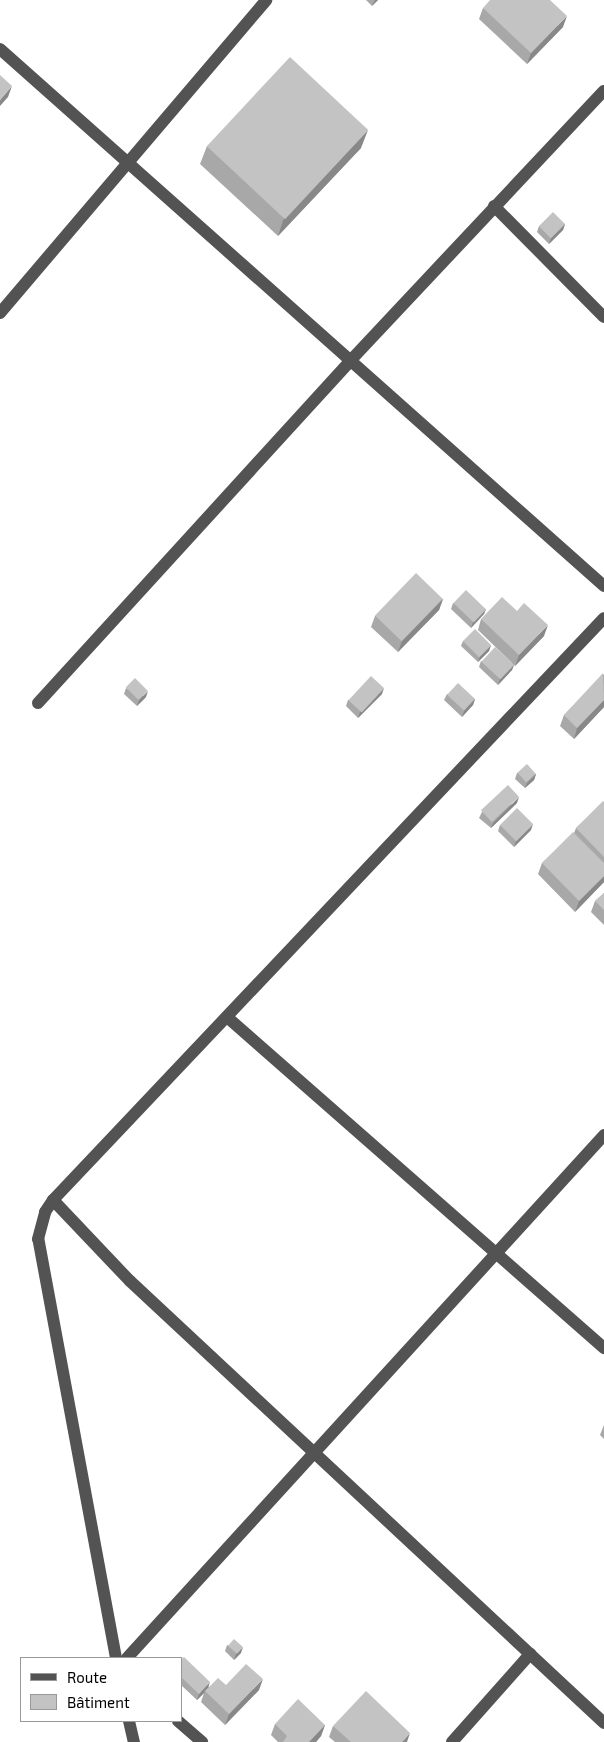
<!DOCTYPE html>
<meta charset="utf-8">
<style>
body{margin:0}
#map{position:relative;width:604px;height:1742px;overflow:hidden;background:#fff;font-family:"Exo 2",sans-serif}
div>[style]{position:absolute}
.minor>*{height:12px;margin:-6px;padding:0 6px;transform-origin:6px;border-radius:6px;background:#535353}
.wall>*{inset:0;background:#a8a8a8}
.shaded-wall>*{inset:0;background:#888}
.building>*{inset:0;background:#c3c3c3;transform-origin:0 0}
span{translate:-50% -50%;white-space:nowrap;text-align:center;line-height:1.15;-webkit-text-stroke:4px #fff;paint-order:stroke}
.legend{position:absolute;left:20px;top:1657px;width:162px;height:65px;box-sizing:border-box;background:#fff;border:1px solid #999;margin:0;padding:6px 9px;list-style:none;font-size:15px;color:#000}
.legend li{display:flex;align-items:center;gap:10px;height:25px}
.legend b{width:25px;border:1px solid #999}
</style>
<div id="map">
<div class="minor">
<div style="left:0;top:49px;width:808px;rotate:41.64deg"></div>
<div style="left:494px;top:206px;width:156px;rotate:45.3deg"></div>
<div style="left:0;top:313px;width:411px;rotate:-49.6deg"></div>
<div style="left:38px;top:703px;width:464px;rotate:-47.6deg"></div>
<div style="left:351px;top:360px;width:369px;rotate:-46.8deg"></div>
<div style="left:227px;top:1017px;width:502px;rotate:41.28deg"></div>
<div style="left:53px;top:1200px;width:112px;rotate:46.5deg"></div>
<div style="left:130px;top:1281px;width:648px;rotate:43deg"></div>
<div style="left:116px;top:1658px;width:426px;rotate:-100.5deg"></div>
<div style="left:38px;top:1239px;width:28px;rotate:-75deg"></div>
<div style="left:45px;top:1212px;width:14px;rotate:-56deg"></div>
<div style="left:53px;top:1200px;width:801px;rotate:-46.57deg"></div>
<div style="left:127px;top:1658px;width:708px;rotate:-47.63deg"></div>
<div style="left:129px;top:1721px;width:22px;rotate:77deg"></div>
<div style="left:178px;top:1721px;width:32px;rotate:41deg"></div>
<div style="left:452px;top:1742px;width:118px;rotate:-48.4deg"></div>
</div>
<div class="wall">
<div style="clip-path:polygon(366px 0,378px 0,372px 6px)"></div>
<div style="clip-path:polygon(483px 8px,563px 27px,527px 64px,479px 19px)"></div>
<div style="clip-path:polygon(207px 146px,361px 148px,278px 236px,200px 164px)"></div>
<div style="clip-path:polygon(565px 224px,563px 230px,549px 244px,537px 232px,539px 226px)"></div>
<div style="clip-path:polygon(443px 599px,439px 610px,398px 652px,371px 627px,375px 616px)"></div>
<div style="clip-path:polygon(453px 603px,486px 609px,484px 614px,471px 628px,451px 609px)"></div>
<div style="clip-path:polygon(481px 619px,544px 636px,515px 666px,514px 665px,512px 670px,498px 685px,479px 667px,481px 661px,512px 663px,478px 630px)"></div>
<div style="clip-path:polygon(463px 641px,491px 645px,489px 651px,478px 662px,461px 646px)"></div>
<div style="clip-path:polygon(604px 674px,604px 707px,574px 739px,560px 726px,564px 715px)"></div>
<div style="clip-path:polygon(126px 688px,146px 697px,137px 706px,124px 694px)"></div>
<div style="clip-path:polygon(382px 694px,358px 718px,346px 706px,348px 700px)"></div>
<div style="clip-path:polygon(447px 694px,475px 699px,473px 705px,462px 717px,444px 700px)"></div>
<div style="clip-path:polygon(517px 773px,536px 774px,534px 780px,525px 788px,515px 779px)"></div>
<div style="clip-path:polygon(604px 802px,604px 882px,575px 912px,538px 874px,542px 863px,574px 833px,576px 828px)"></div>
<div style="clip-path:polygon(517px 803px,491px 828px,479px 818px,482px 812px)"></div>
<div style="clip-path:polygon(500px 825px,531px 830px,514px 847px,498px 831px)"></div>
<div style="clip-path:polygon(604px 893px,604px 925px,591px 912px,595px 901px)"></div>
<div style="clip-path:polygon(604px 1425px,604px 1439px,600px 1435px)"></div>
<div style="clip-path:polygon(227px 1645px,241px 1653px,234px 1660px,225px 1651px)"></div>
<div style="clip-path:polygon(181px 1659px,209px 1687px,226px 1685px,259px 1690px,225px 1725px,201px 1702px,204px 1693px,197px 1700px,181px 1685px)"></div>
<div style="clip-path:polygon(275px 1724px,325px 1725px,321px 1736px,316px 1742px,278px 1742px,271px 1735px)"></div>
<div style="clip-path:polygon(333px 1726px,407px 1742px,335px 1742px,329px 1737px)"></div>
</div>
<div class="shaded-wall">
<div style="clip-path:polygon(375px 0,378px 0,372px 6px)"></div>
<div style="clip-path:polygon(567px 16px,563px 27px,527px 64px,531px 53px)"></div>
<div style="clip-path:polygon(12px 86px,8px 97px,0 106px,0 100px)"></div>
<div style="clip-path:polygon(368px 130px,361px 148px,278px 236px,284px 218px)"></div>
<div style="clip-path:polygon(565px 224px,563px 230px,549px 244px,551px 238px)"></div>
<div style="clip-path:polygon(443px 599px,439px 610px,398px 652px,402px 641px)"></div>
<div style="clip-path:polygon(486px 609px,484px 614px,471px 628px,473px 622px)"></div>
<div style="clip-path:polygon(548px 625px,544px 636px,515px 666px,519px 655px)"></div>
<div style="clip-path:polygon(491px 645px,489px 651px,478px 662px,480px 656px)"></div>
<div style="clip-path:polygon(514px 665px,512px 670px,498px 685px,500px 679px)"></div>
<div style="clip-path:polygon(384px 688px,382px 694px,358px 718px,360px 712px)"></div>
<div style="clip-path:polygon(148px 691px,146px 697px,137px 706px,139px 700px)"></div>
<div style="clip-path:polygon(475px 699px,473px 705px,462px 717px,464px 711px)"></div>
<div style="clip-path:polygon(604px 700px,604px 707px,574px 739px,577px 728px)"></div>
<div style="clip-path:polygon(536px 774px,534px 780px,525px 788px,527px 783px)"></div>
<div style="clip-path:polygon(519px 797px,517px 803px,491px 828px,493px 823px)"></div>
<div style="clip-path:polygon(533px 824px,531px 830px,514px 847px,516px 841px)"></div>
<div style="clip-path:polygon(604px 876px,604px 882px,575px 912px,579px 901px)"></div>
<div style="clip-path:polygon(243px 1647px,241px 1653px,234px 1660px,236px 1654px)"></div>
<div style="clip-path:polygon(263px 1679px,259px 1690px,225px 1725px,229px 1714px)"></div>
<div style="clip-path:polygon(210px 1682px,208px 1688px,205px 1691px,204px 1693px,197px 1700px,199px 1694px)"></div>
<div style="clip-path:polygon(325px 1725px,321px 1736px,316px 1742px,309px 1742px)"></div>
<div style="clip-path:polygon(410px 1733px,407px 1742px,402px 1742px)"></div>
</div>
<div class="building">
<div style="clip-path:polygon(490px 0,550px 0,567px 16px,531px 53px,483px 8px)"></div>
<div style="left:290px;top:57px;width:107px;height:122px;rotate:43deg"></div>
<div style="clip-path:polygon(0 75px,12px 86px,0 100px)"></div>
<div style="left:553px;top:212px;width:17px;height:20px;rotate:45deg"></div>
<div style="left:416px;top:573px;width:37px;height:59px;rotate:44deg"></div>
<div style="left:466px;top:590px;width:28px;height:18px;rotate:44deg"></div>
<div style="clip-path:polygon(502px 597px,517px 611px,524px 603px,548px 625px,519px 655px,481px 619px)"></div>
<div style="left:475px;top:629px;width:23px;height:17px;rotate:45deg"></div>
<div style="left:495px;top:647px;width:26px;height:20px;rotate:43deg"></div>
<div style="clip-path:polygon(603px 673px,604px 700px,577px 728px,564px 715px)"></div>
<div style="left:371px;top:676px;width:18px;height:33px;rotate:43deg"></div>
<div style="left:135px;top:678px;width:18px;height:13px;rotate:45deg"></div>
<div style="left:458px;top:683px;width:23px;height:16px;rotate:43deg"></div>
<div style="left:527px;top:764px;width:13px;height:13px;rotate:48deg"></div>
<div style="left:508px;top:785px;width:16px;height:37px;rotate:47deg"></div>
<div style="clip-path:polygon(603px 801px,604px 802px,604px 857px,576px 828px)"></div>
<div style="left:517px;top:808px;width:23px;height:24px;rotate:45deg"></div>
<div style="clip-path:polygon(573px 832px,604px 863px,604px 876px,579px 901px,542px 863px)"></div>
<div style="clip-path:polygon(604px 893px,604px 910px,595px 901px)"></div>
<div style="left:234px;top:1639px;width:12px;height:9px;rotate:42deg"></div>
<div style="clip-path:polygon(184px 1657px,210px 1682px,199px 1694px,181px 1677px,181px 1659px)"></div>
<div style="clip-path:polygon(246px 1664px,263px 1679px,229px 1714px,205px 1691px,218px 1678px,226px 1685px)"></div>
<div style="clip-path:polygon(366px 1691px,410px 1733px,402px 1742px,351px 1742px,333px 1726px)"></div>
<div style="clip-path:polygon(298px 1699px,325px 1725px,309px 1742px,283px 1742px,287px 1736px,275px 1724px)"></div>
</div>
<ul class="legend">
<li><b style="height:6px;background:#535353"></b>Route</li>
<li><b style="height:14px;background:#c3c3c3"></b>Bâtiment</li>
</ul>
</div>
